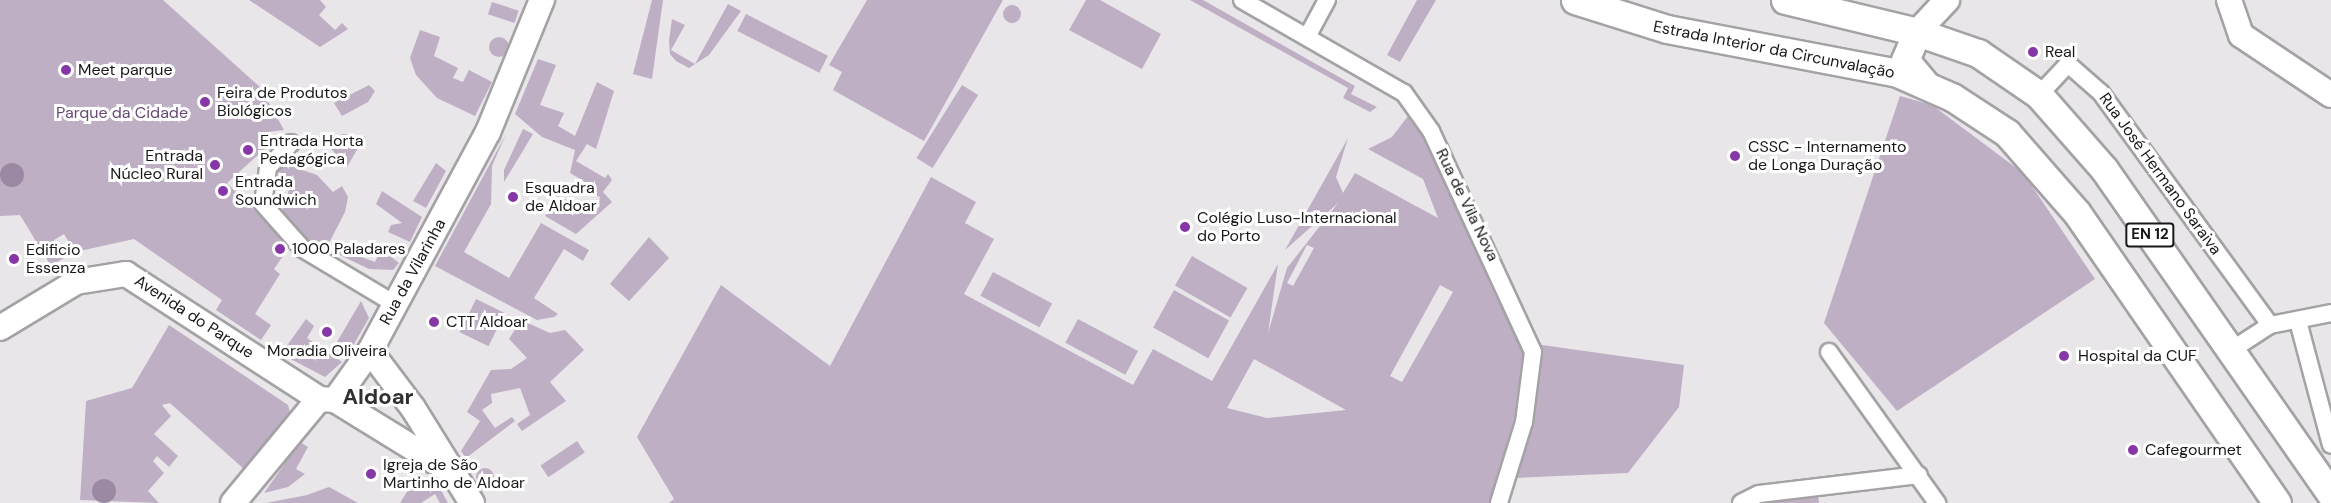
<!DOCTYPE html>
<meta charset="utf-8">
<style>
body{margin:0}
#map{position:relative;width:2331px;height:503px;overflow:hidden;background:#e8e6e9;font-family:"DM Sans",sans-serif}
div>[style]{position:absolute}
.green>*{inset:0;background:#beafc5;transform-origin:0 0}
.round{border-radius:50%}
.water>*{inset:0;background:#9b89a4}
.roads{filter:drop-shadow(2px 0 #a4a2a5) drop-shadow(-2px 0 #a4a2a5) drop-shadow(0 2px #a4a2a5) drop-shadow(0 -2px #a4a2a5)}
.street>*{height:16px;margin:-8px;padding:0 8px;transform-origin:8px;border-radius:8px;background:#fff}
.secondary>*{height:24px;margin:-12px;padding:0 12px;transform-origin:12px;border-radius:12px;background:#fff}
.primary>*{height:27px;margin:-13.5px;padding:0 13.5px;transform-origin:13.5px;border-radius:13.5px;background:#fff}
.dots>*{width:16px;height:16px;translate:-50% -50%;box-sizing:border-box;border:3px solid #fff;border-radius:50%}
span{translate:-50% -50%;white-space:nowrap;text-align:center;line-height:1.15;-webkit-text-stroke:6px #fff;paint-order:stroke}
.shield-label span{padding:2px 4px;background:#fff;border:2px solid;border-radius:4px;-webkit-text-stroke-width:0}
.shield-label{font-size:15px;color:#191819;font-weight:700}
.street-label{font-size:16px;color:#191819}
.poi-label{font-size:16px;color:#191819}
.left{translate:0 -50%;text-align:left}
.right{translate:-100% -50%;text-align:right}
.park-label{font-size:16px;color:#664973}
.district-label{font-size:22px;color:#302f31;font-weight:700}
</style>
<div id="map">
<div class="green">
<div style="clip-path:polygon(0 0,163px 0,260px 87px,284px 130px,268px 132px,268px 146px,227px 183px,290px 246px,274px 269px,280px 274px,255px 314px,271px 325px,261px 340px,216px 310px,222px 300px,134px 239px,75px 252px,64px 234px,54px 240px,64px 258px,51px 266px,20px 215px,0 216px)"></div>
<div style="clip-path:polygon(249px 0,320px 0,326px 7px,319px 15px,335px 30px,342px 23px,348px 29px,320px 47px)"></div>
<div style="clip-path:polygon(652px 0,663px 0,652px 79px,633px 74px)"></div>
<div style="clip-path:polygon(867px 0,1003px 0,924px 141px,833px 90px,842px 72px,829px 65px)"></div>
<div style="clip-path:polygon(1086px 0,1100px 0,1161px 34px,1142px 69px,1069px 30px)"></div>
<div style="clip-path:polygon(1190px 0,1203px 0,1355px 86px,1351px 94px,1377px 107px,1370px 112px,1343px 98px,1348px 88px)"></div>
<div style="clip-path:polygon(1417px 0,1436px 0,1400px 62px,1387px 55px)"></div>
<div style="left:492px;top:2px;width:28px;height:13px;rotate:18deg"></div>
<div style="clip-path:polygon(728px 4px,741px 11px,709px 55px,689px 68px,676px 61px,670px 54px,669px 41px,672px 19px,685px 25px,671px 50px,695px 64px)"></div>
<div class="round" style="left:1003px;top:5px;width:18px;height:18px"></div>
<div style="left:746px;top:14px;width:92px;height:19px;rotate:27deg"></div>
<div style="clip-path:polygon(420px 30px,440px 37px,434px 56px,458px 68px,453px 78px,463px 82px,469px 70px,492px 82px,475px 116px,437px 98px,416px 75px,410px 58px)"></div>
<div class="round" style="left:489px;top:37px;width:20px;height:20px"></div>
<div style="clip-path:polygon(538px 59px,556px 65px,540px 105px,564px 113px,558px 126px,575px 136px,597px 82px,614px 91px,596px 149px,587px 144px,576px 161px,605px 178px,608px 174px,612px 180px,603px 192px,612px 202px,576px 234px,545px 216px,557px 196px,597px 212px,600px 197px,581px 188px,584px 181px,570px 173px,575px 150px,542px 137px,515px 114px)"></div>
<div style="clip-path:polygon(369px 85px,375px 91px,368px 102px,342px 116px,334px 103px)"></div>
<div style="left:962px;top:85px;width:19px;height:86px;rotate:32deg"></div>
<div style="clip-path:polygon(1900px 96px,1932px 105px,2023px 173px,2095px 279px,1897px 411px,1824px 323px)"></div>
<div style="clip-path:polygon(evenodd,1408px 116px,1428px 140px,1533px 352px,1490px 503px,669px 503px,674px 499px,637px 437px,721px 285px,830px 366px,931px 177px,976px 202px,965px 223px,994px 239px,964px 294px,1133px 385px,1153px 349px,1212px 381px,1278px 264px,1268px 333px,1287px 268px,1338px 203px,1285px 250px,1348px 138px,1336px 177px,1343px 193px,1355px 173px,1438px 218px,1423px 179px,1368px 149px,1392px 137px,1408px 116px,1307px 245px,1314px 248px,1293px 286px,1287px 283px,1307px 245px,1408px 116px,1440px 285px,1453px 292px,1402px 382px,1390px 376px,1440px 285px,1408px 116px,1254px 359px,1346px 410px,1267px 418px,1227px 408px,1254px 359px)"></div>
<div style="clip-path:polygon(523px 129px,533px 134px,504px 182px,504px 170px)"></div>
<div style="clip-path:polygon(342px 134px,365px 136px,347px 167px,326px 143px)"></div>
<div style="clip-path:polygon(506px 134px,492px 166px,491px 204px,464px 252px,509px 278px,541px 223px,589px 250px,583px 261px,564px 249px,534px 298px,558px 314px,554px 317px,537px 320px,435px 266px)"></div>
<div style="clip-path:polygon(282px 163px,317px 175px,333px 192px,342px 186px,348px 197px,345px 212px,328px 245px,375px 262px,381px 249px,399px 263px,393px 270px,369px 269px,298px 235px,275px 209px,285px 207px,289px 189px,275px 184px)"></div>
<div style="clip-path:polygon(436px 163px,446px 171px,426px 208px,413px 201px)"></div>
<div style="clip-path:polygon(382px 191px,422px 217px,410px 242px,388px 232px,391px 225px,402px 223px,376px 204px)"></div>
<div style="clip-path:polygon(649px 237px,669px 258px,629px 301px,610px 284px)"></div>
<div style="left:1192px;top:256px;width:64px;height:34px;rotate:30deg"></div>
<div style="left:993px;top:272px;width:67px;height:27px;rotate:28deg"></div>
<div style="left:1174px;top:290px;width:63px;height:43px;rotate:29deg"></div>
<div style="left:476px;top:299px;width:32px;height:37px;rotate:26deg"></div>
<div style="clip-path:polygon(361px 301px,369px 318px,350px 351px,337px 342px)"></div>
<div style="clip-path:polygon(306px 319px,314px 326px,307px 338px,342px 362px,325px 377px,281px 354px)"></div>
<div style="left:1078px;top:319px;width:68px;height:27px;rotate:28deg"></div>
<div style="clip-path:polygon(521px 320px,550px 333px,565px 330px,584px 350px,550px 382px,566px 401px,522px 431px,517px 424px,530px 415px,520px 388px,491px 394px,492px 403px,482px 410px,495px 428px,512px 417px,515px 421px,466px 458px,461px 451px,480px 421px,467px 412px,491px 370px,511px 369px,527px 358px,509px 339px)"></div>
<div style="clip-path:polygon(169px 325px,288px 405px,291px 416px,245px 470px,170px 403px,162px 405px,171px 416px,154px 434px,178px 456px,169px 467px,157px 456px,153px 461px,164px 473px,148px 491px,159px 503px,80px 500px,86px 401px,132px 388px)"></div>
<div style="clip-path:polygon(1542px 345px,1684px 365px,1679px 407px,1628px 473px,1515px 478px)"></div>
<div style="left:577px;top:441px;width:14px;height:44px;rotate:56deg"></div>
<div style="clip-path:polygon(300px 442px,308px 447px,296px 469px,305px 474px,288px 487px,264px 493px)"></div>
<div class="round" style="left:476px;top:468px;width:18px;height:18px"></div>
<div style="clip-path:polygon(418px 474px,442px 492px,448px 503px,440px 503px,435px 494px,421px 503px,400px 503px)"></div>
<div style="clip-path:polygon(329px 487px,358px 503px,266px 503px,307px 495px)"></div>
<div style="clip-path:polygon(1785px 494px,1818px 495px,1819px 503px,1753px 503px)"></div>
</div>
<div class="water">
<div class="round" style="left:0;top:163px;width:24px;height:24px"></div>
<div class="round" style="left:92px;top:479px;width:24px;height:24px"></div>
</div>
<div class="roads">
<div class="street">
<div style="left:1242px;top:0;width:187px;rotate:29.9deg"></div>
<div style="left:1404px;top:93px;width:47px;rotate:54.6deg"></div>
<div style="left:1431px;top:131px;width:243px;rotate:65.2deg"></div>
<div style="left:1533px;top:352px;width:71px;rotate:97.3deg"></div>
<div style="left:1524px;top:422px;width:85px;rotate:107.2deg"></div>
<div style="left:1307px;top:37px;width:42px;rotate:-61.6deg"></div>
<div style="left:2039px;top:95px;width:42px;rotate:-46.9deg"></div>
<div style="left:2068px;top:64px;width:44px;rotate:41.3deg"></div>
<div style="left:2101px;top:93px;width:287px;rotate:53.9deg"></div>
<div style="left:291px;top:143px;width:34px;rotate:133deg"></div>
<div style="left:268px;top:168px;width:36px;rotate:98deg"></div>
<div style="left:263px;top:204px;width:60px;rotate:48.4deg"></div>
<div style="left:303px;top:249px;width:107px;rotate:30.9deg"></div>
<div style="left:2298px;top:321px;width:128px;rotate:75.1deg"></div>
<div style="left:2230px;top:351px;width:48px;rotate:-33deg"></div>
<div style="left:2270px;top:325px;width:62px;rotate:-11.1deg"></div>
<div style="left:1829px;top:352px;width:186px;rotate:54.4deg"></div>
<div style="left:1741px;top:503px;width:20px;rotate:-27deg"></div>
<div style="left:1759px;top:494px;width:161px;rotate:-6.8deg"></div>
</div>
<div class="secondary">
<div style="left:2229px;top:0;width:37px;rotate:71deg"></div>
<div style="left:2241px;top:35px;width:108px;rotate:33.7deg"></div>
<div style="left:1917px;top:32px;width:44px;rotate:-46.8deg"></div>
<div style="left:0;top:328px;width:89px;rotate:-31.2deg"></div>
<div style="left:76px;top:282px;width:51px;rotate:-9.1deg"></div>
<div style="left:126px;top:274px;width:230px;rotate:32.9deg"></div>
<div style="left:370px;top:351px;width:71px;rotate:53deg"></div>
<div style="left:413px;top:408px;width:112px;rotate:58.2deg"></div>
<div style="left:319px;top:399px;width:16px;rotate:4deg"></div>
<div style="left:335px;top:400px;width:132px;rotate:31.6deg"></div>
<div style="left:335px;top:400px;width:60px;rotate:-54.5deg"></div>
<div style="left:370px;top:351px;width:249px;rotate:-61.7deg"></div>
<div style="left:488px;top:132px;width:143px;rotate:-67.8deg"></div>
<div style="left:233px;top:503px;width:135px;rotate:-50.4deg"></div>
</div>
<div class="primary">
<div style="left:1575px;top:0;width:96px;rotate:17.5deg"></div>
<div style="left:1667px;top:29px;width:234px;rotate:10.8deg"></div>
<div style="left:1897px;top:73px;width:60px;rotate:23.6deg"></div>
<div style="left:1952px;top:97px;width:66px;rotate:33.2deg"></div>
<div style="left:2007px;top:133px;width:106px;rotate:48.8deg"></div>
<div style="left:2077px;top:213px;width:352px;rotate:55.4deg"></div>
<div style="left:1785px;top:0;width:136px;rotate:13.6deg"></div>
<div style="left:1917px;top:32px;width:65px;rotate:19deg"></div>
<div style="left:1978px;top:53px;width:74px;rotate:34.5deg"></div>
<div style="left:2039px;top:95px;width:98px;rotate:48.7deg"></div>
<div style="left:2104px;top:169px;width:397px;rotate:55.1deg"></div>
<div style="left:1917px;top:32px;width:30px;rotate:113deg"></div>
<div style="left:1905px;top:60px;width:33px;rotate:50deg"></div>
</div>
</div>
<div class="dots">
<div style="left:2033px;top:52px;background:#8636a6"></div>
<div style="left:66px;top:70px;background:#8636a6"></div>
<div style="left:205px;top:102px;background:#8636a6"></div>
<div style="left:248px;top:150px;background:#8636a6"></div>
<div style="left:1735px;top:156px;background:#8636a6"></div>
<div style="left:215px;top:165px;background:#8636a6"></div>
<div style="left:223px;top:191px;background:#8636a6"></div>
<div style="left:513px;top:197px;background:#8636a6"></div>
<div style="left:1185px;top:227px;background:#8636a6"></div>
<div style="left:280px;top:249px;background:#8636a6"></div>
<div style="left:14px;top:259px;background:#8636a6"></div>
<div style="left:434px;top:322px;background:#8636a6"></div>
<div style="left:327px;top:332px;background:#8636a6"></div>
<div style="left:2064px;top:356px;background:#8636a6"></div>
<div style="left:2133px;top:450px;background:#8636a6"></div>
<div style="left:371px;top:474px;background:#8636a6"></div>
</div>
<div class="shield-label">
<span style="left:2150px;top:235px">EN 12</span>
</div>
<div class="street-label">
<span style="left:1774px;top:50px;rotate:11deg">Estrada Interior da Circunvalação</span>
<span style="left:2160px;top:174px;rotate:54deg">Rua José Hermano Saraiva</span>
<span style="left:1467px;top:205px;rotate:64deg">Rua de Vila Nova</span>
<span style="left:413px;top:272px;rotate:-61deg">Rua da Vilarinha</span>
<span style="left:194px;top:317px;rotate:33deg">Avenida do Parque</span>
</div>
<div class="poi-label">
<span class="left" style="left:2045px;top:52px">Real</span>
<span class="left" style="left:78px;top:70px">Meet parque</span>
<span class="left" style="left:217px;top:102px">Feira de Produtos<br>Biológicos</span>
<span class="left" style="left:260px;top:150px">Entrada Horta<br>Pedagógica</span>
<span class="left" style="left:1748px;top:156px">CSSC - Internamento<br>de Longa Duração</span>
<span class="right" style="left:203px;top:165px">Entrada<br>Núcleo Rural</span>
<span class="left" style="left:235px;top:191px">Entrada<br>Soundwich</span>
<span class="left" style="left:525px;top:197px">Esquadra<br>de Aldoar</span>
<span class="left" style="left:1197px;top:227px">Colégio Luso-Internacional<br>do Porto</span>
<span class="left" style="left:292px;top:249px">1000 Paladares</span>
<span class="left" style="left:26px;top:259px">Edificio<br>Essenza</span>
<span class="left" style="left:446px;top:322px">CTT Aldoar</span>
<span style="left:327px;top:351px">Moradia Oliveira</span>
<span class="left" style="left:2078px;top:356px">Hospital da CUF</span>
<span class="left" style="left:2145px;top:450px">Cafegourmet</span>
<span class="left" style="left:383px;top:474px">Igreja de São<br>Martinho de Aldoar</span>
</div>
<div class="park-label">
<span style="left:122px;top:113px">Parque da Cidade</span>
</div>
<div class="district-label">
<span style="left:378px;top:397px">Aldoar</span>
</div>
</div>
